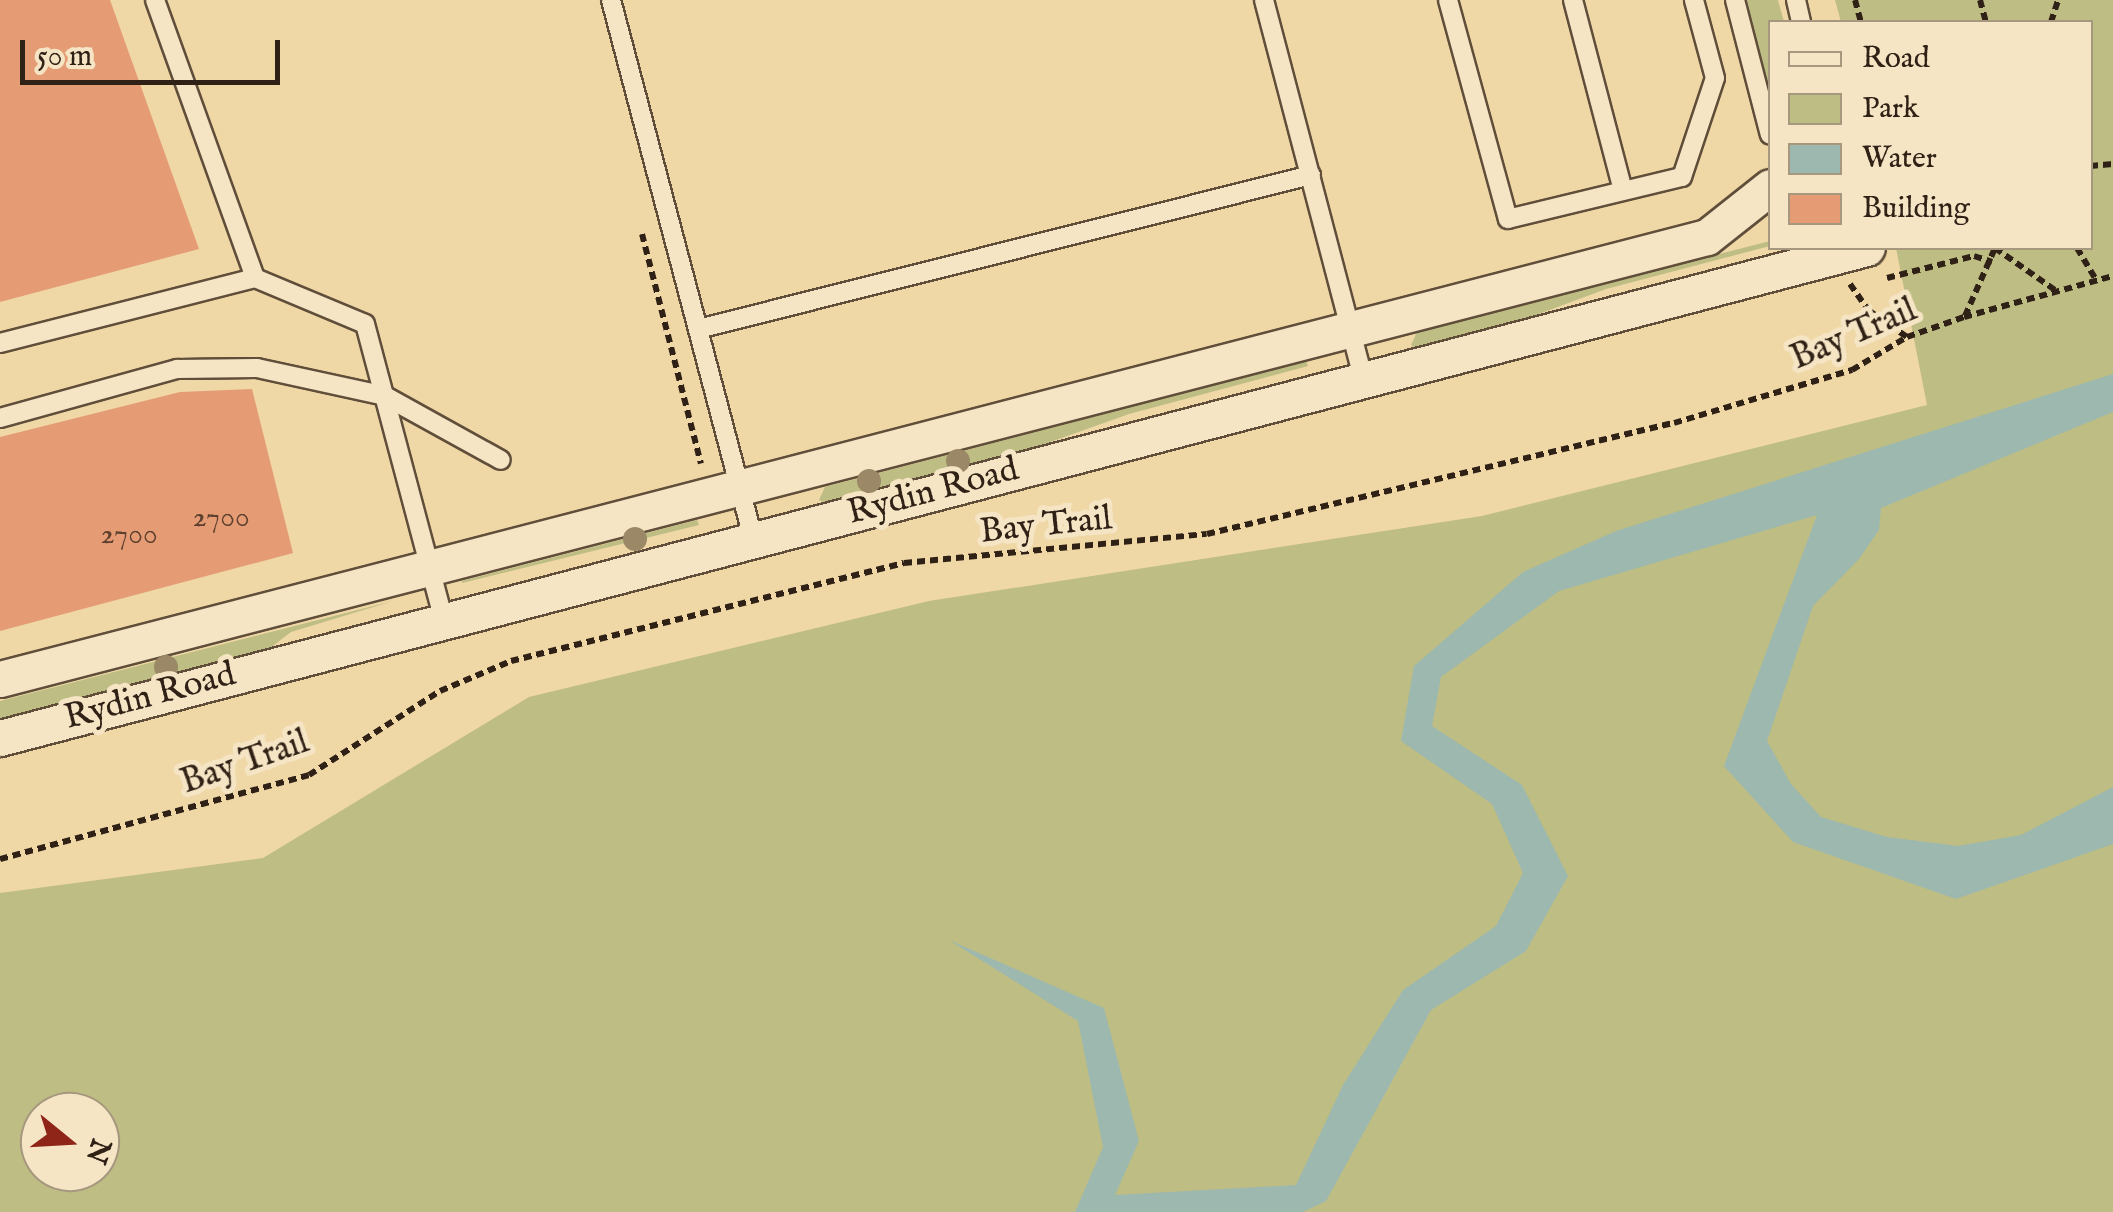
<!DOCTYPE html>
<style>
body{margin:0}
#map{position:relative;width:2113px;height:1212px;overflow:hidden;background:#efd7a6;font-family:"IM FELL English",serif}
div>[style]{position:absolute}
.green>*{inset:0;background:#bebd84}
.water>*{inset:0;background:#9cb8af}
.building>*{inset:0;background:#e59c75}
.path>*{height:6px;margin-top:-3px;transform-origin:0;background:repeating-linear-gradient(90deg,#302116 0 8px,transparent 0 13px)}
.roads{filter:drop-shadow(2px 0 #604e3a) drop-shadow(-2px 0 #604e3a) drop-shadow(0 2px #604e3a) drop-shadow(0 -2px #604e3a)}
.lane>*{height:18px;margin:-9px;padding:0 9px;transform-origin:9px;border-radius:9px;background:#f5e5c5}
.street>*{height:35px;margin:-17.5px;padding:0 17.5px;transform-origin:17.5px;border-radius:17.5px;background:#f5e5c5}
.trees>*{width:24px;height:24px;margin:-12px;border-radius:50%;background:#9a8866}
span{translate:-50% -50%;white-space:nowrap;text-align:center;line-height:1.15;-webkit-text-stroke:10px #f5e5c5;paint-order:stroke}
.number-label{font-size:30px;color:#5d402e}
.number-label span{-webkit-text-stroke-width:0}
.street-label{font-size:35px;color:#302116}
.legend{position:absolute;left:1768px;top:20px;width:325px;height:230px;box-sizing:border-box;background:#f5e5c5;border:2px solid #a6977f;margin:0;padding:12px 18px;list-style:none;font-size:30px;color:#302116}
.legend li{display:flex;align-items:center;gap:20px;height:50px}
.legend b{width:50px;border:2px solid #a6977f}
.north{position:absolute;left:20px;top:1092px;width:100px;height:100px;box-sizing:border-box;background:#f5e5c5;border:2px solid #a6977f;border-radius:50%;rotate:108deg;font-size:28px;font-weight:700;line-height:40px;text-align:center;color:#302116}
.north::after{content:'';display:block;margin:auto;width:35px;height:45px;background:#8f2418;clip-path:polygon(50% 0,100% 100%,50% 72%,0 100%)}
.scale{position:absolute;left:20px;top:40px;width:260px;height:45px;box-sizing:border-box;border:5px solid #302116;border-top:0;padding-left:12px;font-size:30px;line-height:35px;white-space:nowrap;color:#302116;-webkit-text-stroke:8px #f5e5c5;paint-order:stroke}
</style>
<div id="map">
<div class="green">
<div style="clip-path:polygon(1746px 0,1778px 0,1784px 22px,1770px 22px,1770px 96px)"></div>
<div style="clip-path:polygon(evenodd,1835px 0,2113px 0,2113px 1212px,0 1212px,0 893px,263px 858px,529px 697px,929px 601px,1482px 516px,1927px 405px,1896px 248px,2090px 248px,2090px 22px,1841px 22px,1835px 0,40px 1112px,100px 1112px,100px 1172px,40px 1172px,40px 1112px)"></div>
<div style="clip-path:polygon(1770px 241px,1770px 246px,1606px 289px,1512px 324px,1418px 350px,1411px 345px,1417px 332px)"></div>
<div style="clip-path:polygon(1306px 361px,1308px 366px,1129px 414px,1011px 456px,828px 504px,819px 500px,825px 487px)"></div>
<div style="clip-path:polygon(697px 520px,699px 525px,462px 583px,462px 581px)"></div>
<div style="clip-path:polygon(393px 601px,291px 632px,265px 652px,0 721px,0 701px)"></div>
</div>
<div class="water">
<div style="clip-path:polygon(2113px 374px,2113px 412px,1881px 508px,1879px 530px,1859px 559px,1813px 606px,1767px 741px,1791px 784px,1821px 817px,1887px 837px,1958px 846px,2021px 835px,2113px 787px,2113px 844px,1956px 899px,1793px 842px,1724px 766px,1817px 515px,1559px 591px,1441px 677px,1432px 726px,1522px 785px,1568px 876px,1526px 951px,1431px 1010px,1326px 1201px,1303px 1212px,1075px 1212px,1103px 1147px,1078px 1021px,949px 940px,1104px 1008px,1139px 1141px,1115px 1195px,1296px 1185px,1343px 1085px,1403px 990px,1496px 926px,1523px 873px,1492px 804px,1401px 741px,1414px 666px,1523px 572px,1616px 531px)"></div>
</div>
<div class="building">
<div style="clip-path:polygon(0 0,110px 0,199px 249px,0 302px)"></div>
<div style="clip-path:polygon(252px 389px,293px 553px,0 631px,0 437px,180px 392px)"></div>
</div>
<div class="path">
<div style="left:1855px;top:0;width:23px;rotate:75deg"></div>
<div style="left:1980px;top:0;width:23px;rotate:75deg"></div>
<div style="left:2051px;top:22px;width:23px;rotate:-72deg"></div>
<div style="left:2090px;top:166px;width:23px;rotate:-5deg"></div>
<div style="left:642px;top:234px;width:237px;rotate:75.6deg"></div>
<div style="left:1995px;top:248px;width:73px;rotate:35deg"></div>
<div style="left:2077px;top:248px;width:37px;rotate:59deg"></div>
<div style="left:1887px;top:278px;width:90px;rotate:-14.2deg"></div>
<div style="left:1974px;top:256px;width:19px;rotate:18deg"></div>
<div style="left:1850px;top:284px;width:32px;rotate:55deg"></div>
<div style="left:1868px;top:310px;width:47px;rotate:34.7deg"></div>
<div style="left:1965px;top:316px;width:74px;rotate:-66.2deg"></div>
<div style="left:0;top:859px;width:320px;rotate:-15.2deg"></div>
<div style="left:309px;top:775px;width:156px;rotate:-32.7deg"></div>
<div style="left:440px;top:691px;width:77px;rotate:-22.9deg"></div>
<div style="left:511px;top:661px;width:405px;rotate:-14deg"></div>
<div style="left:904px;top:563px;width:304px;rotate:-5.5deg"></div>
<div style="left:1207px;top:534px;width:480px;rotate:-13.4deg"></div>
<div style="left:1674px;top:423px;width:186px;rotate:-16.6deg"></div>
<div style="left:1852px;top:370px;width:64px;rotate:-31deg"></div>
<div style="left:1907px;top:337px;width:60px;rotate:-19.3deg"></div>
<div style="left:1964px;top:317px;width:155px;rotate:-15.4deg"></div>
</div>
<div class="roads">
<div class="lane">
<div style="left:155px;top:0;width:295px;rotate:70.2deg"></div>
<div style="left:611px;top:0;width:556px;rotate:75.21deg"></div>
<div style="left:1264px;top:0;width:393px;rotate:75.3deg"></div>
<div style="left:1448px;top:0;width:227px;rotate:74.7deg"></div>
<div style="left:1508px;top:219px;width:179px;rotate:-13.6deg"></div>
<div style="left:1682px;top:177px;width:104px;rotate:-71.6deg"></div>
<div style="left:1715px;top:78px;width:81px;rotate:-105.1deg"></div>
<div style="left:1573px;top:0;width:197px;rotate:75.3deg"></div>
<div style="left:1735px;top:0;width:139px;rotate:75.5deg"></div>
<div style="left:1796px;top:0;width:23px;rotate:77deg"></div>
<div style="left:698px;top:329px;width:632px;rotate:-14.1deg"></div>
<div style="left:0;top:343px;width:263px;rotate:-14.3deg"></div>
<div style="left:255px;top:278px;width:119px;rotate:22.7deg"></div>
<div style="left:365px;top:324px;width:303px;rotate:75.1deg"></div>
<div style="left:0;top:418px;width:184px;rotate:-15.5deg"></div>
<div style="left:177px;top:369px;width:80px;rotate:-0.7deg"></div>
<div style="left:257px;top:368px;width:131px;rotate:12.3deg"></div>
<div style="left:385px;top:396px;width:132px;rotate:28.9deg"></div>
</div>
<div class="street">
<div style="left:0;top:679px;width:1763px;rotate:-14.52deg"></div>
<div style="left:1707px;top:237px;width:80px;rotate:-38.4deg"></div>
<div style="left:0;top:738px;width:1930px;rotate:-14.71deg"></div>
</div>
</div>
<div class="trees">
<div style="left:958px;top:461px"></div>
<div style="left:869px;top:481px"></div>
<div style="left:635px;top:539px"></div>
<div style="left:166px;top:667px"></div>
</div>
<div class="number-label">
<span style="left:221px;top:518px">2700</span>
<span style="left:129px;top:535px">2700</span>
</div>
<div class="street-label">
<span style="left:1854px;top:335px;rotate:-23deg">Bay Trail</span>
<span style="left:933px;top:492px;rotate:-15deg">Rydin Road</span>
<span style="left:1046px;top:526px;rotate:-6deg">Bay Trail</span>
<span style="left:150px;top:697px;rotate:-15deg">Rydin Road</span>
<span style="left:245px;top:763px;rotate:-19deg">Bay Trail</span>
</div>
<ul class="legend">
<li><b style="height:12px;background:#f5e5c5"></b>Road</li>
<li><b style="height:28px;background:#bebd84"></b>Park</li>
<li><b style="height:28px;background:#9cb8af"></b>Water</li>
<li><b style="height:28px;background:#e59c75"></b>Building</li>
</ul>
<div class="north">N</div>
<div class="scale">50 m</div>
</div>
